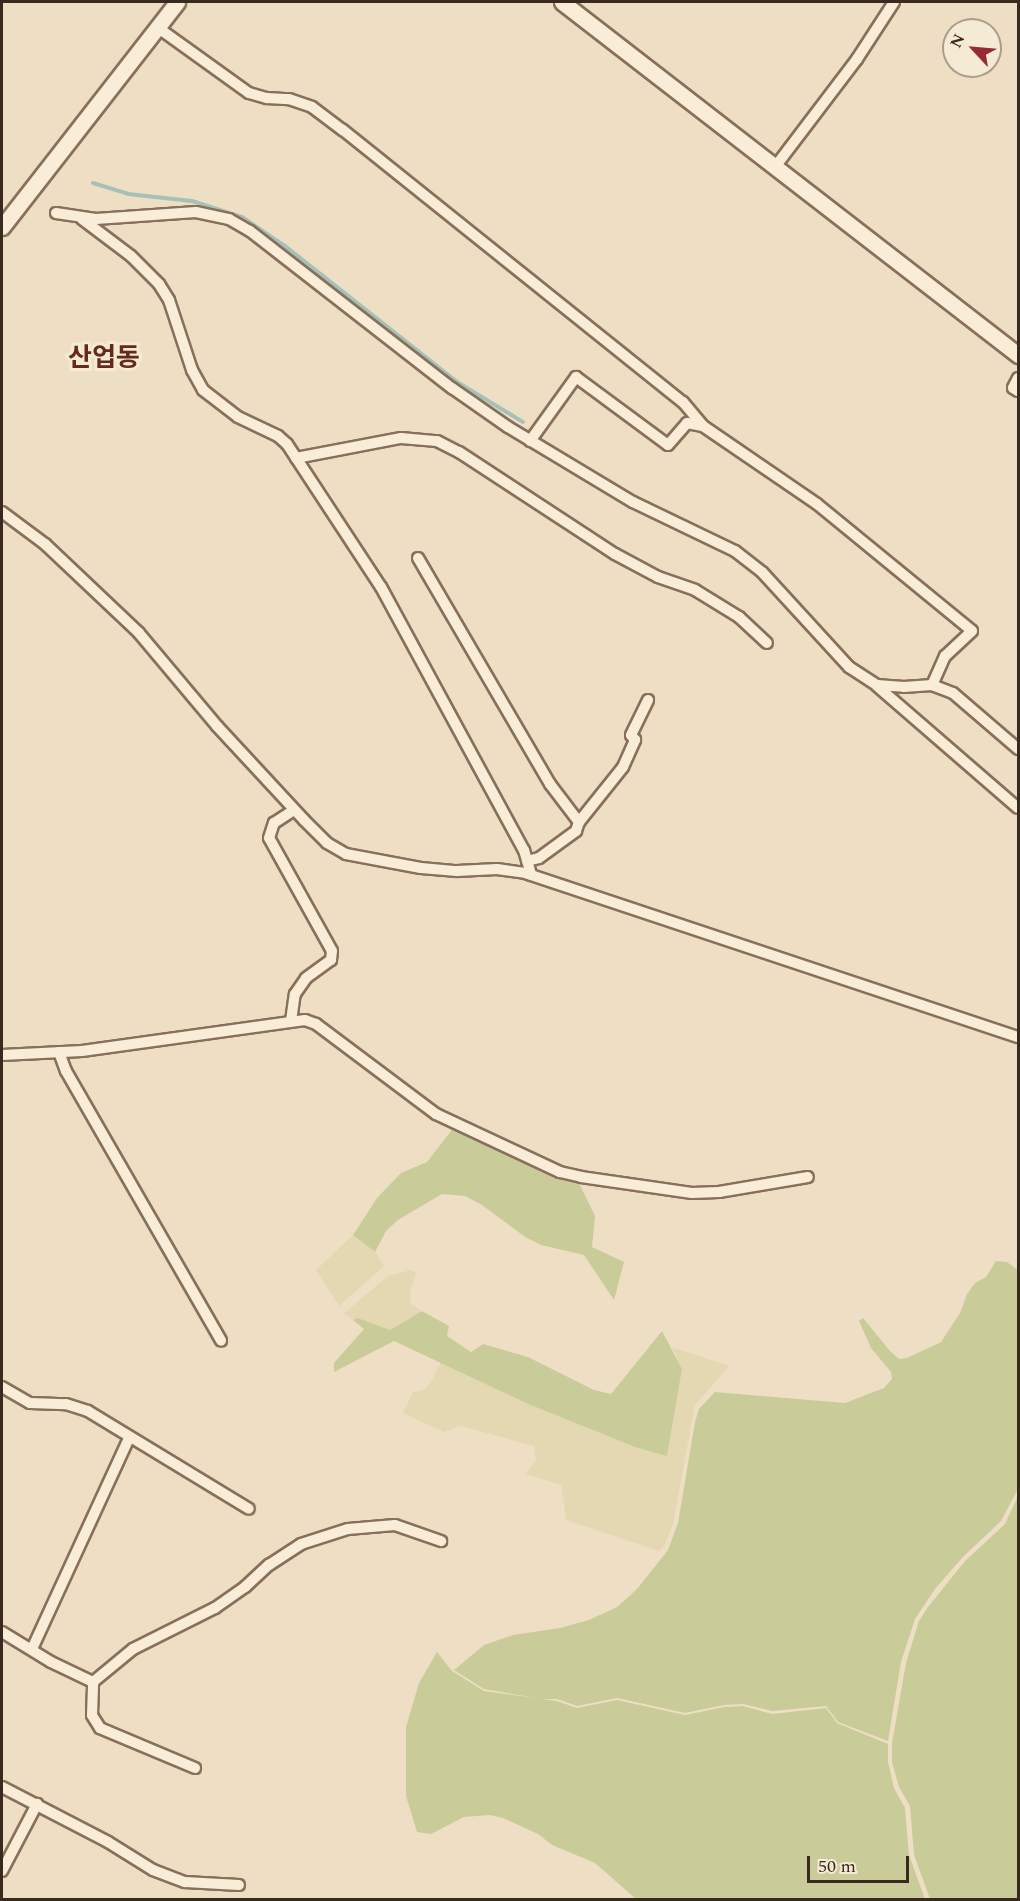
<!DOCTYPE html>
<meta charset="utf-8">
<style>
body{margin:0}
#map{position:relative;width:1020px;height:1901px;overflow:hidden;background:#eedfc4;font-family:Spectral,"Noto Sans KR",serif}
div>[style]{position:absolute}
.farmland>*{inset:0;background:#e3d8b2}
.green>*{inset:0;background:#c9cc98}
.stream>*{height:4px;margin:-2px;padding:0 2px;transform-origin:2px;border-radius:2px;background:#a6c1b7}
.roads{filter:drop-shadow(2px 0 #88705b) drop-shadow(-2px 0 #88705b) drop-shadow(0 2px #88705b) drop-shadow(0 -2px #88705b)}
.street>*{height:10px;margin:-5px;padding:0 5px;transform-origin:5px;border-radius:5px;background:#f9edd8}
.secondary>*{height:15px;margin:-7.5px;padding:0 7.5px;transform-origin:7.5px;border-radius:7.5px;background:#f9edd8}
span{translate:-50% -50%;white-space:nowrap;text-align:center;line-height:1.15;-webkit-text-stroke:6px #f5ead4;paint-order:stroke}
.quarter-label{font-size:26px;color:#65291e;font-weight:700}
.frame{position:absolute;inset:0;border:3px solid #392a1f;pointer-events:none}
.north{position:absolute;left:942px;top:18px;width:60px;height:60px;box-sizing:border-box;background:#f5ead4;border:2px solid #aa9d8c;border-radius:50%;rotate:296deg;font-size:16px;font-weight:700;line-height:24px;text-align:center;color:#392a1f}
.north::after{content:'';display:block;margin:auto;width:21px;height:27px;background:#972b33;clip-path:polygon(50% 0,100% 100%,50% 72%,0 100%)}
.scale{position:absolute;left:807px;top:1856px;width:102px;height:27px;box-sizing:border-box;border:3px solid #392a1f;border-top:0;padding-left:8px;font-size:18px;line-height:21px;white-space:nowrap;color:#392a1f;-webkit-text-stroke:4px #f5ead4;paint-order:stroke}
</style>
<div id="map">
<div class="farmland">
<div style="clip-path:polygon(353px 1235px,375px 1252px,384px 1266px,339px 1306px,316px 1270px)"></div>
<div style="clip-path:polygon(411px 1270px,416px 1273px,410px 1293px,411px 1304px,422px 1311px,390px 1330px,358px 1318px,353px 1320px,344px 1313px,388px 1276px)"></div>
<div style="clip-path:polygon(672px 1347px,729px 1366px,695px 1405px,673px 1524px,664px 1546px,659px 1551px,566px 1520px,561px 1485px,526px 1474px,536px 1460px,534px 1446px,461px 1426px,444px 1432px,403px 1413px,413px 1392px,424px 1390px,431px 1382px,441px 1362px,526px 1403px,667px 1456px,682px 1369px)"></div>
</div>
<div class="green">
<div style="clip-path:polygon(454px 1127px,554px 1178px,579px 1183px,595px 1216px,592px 1247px,624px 1262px,614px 1300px,584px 1255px,541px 1245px,525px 1237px,482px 1205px,465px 1196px,442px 1194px,398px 1220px,386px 1231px,375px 1252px,353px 1235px,377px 1198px,401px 1173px,427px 1162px)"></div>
<div style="clip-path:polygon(996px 1261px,1007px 1262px,1018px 1270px,1018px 1489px,1001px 1521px,962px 1558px,935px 1589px,915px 1619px,901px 1662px,888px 1741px,838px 1722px,826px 1706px,772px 1711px,743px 1704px,724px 1705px,685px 1713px,617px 1698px,577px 1706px,557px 1699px,541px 1699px,484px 1689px,454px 1670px,484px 1645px,513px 1635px,560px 1628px,589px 1620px,617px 1607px,637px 1589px,668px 1550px,678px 1523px,695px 1422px,699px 1409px,715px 1392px,845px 1403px,884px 1388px,892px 1379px,891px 1372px,871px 1348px,859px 1321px,863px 1318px,890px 1351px,899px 1359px,907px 1358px,941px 1342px,960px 1313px,967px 1294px,975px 1283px,986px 1277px)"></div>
<div style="clip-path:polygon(422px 1311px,449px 1326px,447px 1336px,471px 1352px,483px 1344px,528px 1357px,594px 1390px,611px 1394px,662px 1331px,682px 1369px,667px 1456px,635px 1447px,526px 1403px,394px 1341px,334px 1372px,334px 1363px,364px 1329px,353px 1320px,358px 1318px,390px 1330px)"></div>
<div style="clip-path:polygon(1018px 1496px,1018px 1899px,930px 1899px,914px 1855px,910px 1806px,899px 1787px,892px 1762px,892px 1743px,906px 1663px,919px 1621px,928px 1607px,965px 1561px,1005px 1524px)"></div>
<div style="clip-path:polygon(437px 1652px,452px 1671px,484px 1691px,557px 1701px,577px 1708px,617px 1700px,685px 1715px,724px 1707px,743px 1706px,772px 1714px,826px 1708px,837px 1723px,888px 1744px,888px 1762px,894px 1788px,905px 1808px,909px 1855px,925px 1899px,636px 1899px,595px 1863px,552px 1845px,538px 1834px,503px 1818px,490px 1815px,464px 1817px,431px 1834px,417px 1832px,406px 1796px,406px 1727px,419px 1683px)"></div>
</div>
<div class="stream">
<div style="left:93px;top:183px;width:37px;rotate:17deg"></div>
<div style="left:128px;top:194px;width:64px;rotate:6.2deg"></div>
<div style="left:192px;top:201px;width:52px;rotate:17.7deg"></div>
<div style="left:242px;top:217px;width:52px;rotate:34deg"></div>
<div style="left:285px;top:246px;width:219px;rotate:38.3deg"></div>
<div style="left:457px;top:382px;width:77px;rotate:31.2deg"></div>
</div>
<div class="roads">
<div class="street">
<div style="left:157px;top:27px;width:113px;rotate:35.7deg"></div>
<div style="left:249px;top:93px;width:19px;rotate:16deg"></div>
<div style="left:267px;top:98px;width:22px;rotate:3deg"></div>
<div style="left:289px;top:99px;width:24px;rotate:19deg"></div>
<div style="left:312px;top:107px;width:39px;rotate:37deg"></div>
<div style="left:343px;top:130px;width:435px;rotate:38.7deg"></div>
<div style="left:683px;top:402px;width:31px;rotate:50deg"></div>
<div style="left:703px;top:426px;width:138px;rotate:34.4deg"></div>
<div style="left:817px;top:504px;width:200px;rotate:39.3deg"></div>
<div style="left:972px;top:631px;width:37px;rotate:137deg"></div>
<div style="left:945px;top:656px;width:32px;rotate:114deg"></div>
<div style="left:775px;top:167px;width:136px;rotate:-52.8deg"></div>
<div style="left:857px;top:59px;width:68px;rotate:-57deg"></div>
<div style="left:56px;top:213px;width:40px;rotate:8.5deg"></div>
<div style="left:96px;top:219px;width:100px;rotate:-4deg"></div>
<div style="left:196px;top:212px;width:34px;rotate:12deg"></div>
<div style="left:229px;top:219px;width:24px;rotate:30deg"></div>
<div style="left:250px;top:231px;width:256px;rotate:37.9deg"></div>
<div style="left:452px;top:388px;width:68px;rotate:34.9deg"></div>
<div style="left:508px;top:427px;width:146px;rotate:31deg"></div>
<div style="left:633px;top:502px;width:113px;rotate:25.7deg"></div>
<div style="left:735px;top:551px;width:34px;rotate:38deg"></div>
<div style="left:762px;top:572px;width:129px;rotate:47.5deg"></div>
<div style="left:849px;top:667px;width:33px;rotate:33deg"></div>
<div style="left:877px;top:685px;width:27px;rotate:4deg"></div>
<div style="left:904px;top:687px;width:28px;rotate:-4deg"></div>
<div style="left:932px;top:685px;width:22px;rotate:21deg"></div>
<div style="left:953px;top:693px;width:86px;rotate:40.7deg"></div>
<div style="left:82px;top:219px;width:61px;rotate:37.1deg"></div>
<div style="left:131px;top:256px;width:40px;rotate:45deg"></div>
<div style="left:159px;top:284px;width:19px;rotate:58deg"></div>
<div style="left:169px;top:300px;width:74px;rotate:71.8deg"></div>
<div style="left:192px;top:370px;width:23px;rotate:61deg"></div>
<div style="left:203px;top:390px;width:44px;rotate:37.6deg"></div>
<div style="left:238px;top:417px;width:44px;rotate:25.4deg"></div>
<div style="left:278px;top:436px;width:12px;rotate:42deg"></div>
<div style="left:287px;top:444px;width:171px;rotate:56.7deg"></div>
<div style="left:381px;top:587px;width:299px;rotate:61.5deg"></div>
<div style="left:524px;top:850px;width:26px;rotate:74deg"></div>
<div style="left:1018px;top:378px;width:11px;rotate:117deg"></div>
<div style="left:1013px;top:388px;width:6px;rotate:31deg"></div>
<div style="left:530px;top:441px;width:79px;rotate:-54.3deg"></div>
<div style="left:576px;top:377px;width:114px;rotate:36.5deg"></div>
<div style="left:668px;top:445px;width:29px;rotate:-49deg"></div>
<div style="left:687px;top:423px;width:16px;rotate:11deg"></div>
<div style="left:296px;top:458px;width:107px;rotate:-10.8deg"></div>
<div style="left:401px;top:438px;width:36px;rotate:5deg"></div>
<div style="left:437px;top:441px;width:25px;rotate:27deg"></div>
<div style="left:459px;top:452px;width:186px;rotate:33.2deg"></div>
<div style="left:615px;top:554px;width:49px;rotate:28.1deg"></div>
<div style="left:658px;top:577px;width:39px;rotate:19deg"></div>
<div style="left:695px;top:590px;width:52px;rotate:31.5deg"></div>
<div style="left:739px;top:617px;width:38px;rotate:43deg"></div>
<div style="left:2px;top:512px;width:54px;rotate:36.7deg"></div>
<div style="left:45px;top:544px;width:129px;rotate:43.4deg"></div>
<div style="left:139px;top:633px;width:121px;rotate:50deg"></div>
<div style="left:217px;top:726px;width:128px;rotate:47.2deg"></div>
<div style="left:304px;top:820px;width:33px;rotate:45deg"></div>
<div style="left:327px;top:843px;width:22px;rotate:30deg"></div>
<div style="left:346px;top:854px;width:76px;rotate:10.6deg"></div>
<div style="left:421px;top:868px;width:36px;rotate:5deg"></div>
<div style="left:457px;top:871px;width:40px;rotate:-2.9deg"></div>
<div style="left:497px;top:869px;width:28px;rotate:8deg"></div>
<div style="left:525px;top:873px;width:520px;rotate:18.4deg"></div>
<div style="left:418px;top:558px;width:262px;rotate:59.7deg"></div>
<div style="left:550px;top:784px;width:48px;rotate:52.7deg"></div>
<div style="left:877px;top:686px;width:186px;rotate:40.9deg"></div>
<div style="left:527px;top:861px;width:12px;rotate:-14deg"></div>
<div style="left:539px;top:858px;width:46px;rotate:-36.1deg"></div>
<div style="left:576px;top:831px;width:9px;rotate:-72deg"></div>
<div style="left:579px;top:822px;width:70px;rotate:-51.3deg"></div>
<div style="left:623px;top:767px;width:30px;rotate:-66deg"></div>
<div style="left:635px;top:740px;width:6px;rotate:-129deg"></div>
<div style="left:631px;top:735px;width:39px;rotate:-64deg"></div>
<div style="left:291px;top:1021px;width:27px;rotate:-82deg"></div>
<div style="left:295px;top:994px;width:19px;rotate:-55deg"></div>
<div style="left:306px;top:978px;width:31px;rotate:-36deg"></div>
<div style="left:331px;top:960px;width:9px;rotate:-84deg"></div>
<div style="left:332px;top:951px;width:129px;rotate:-119.1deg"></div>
<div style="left:269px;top:838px;width:16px;rotate:-72deg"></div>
<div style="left:274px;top:823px;width:24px;rotate:-33deg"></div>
<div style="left:59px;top:1052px;width:20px;rotate:70deg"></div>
<div style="left:66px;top:1071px;width:311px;rotate:60.1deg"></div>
<div style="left:2px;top:1055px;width:80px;rotate:-2.9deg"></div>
<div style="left:82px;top:1051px;width:225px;rotate:-7.9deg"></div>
<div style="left:305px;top:1020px;width:12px;rotate:20deg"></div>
<div style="left:316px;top:1024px;width:150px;rotate:36.9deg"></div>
<div style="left:436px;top:1114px;width:137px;rotate:25.1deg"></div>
<div style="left:560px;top:1172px;width:22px;rotate:13deg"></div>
<div style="left:581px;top:1177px;width:112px;rotate:8.2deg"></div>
<div style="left:692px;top:1193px;width:27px;rotate:-2deg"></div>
<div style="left:719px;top:1192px;width:90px;rotate:-9.6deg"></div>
<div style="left:2px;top:1387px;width:32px;rotate:30deg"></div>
<div style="left:30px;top:1403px;width:36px;rotate:2deg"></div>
<div style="left:66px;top:1404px;width:23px;rotate:18deg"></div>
<div style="left:88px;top:1411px;width:188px;rotate:31.3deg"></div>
<div style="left:2px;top:1632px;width:57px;rotate:31.5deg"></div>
<div style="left:51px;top:1662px;width:47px;rotate:25.5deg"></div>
<div style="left:32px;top:1649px;width:232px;rotate:-65.3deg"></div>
<div style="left:195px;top:1768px;width:103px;rotate:-157.2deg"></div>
<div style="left:100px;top:1728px;width:15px;rotate:-122deg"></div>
<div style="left:92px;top:1715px;width:33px;rotate:-88deg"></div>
<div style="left:93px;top:1682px;width:52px;rotate:-39.5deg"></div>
<div style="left:133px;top:1649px;width:92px;rotate:-26.6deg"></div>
<div style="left:215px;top:1608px;width:37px;rotate:-35deg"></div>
<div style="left:245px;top:1587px;width:33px;rotate:-43deg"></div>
<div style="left:269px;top:1565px;width:38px;rotate:-33deg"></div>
<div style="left:301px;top:1544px;width:49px;rotate:-17.7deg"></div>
<div style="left:348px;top:1529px;width:47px;rotate:-4.9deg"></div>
<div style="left:395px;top:1525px;width:49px;rotate:19.2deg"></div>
<div style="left:2px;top:1787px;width:119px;rotate:27.4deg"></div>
<div style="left:108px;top:1842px;width:53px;rotate:31.9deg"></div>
<div style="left:153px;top:1870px;width:34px;rotate:21deg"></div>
<div style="left:185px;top:1882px;width:54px;rotate:3.2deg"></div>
<div style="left:2px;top:1871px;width:76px;rotate:-62.4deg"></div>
</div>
<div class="secondary">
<div style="left:562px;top:2px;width:577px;rotate:37.74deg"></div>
<div style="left:2px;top:227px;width:285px;rotate:-52.1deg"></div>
</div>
</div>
<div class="quarter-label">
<span style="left:104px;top:359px">산업동</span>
</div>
<div class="frame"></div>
<div class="north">N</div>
<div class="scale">50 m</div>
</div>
